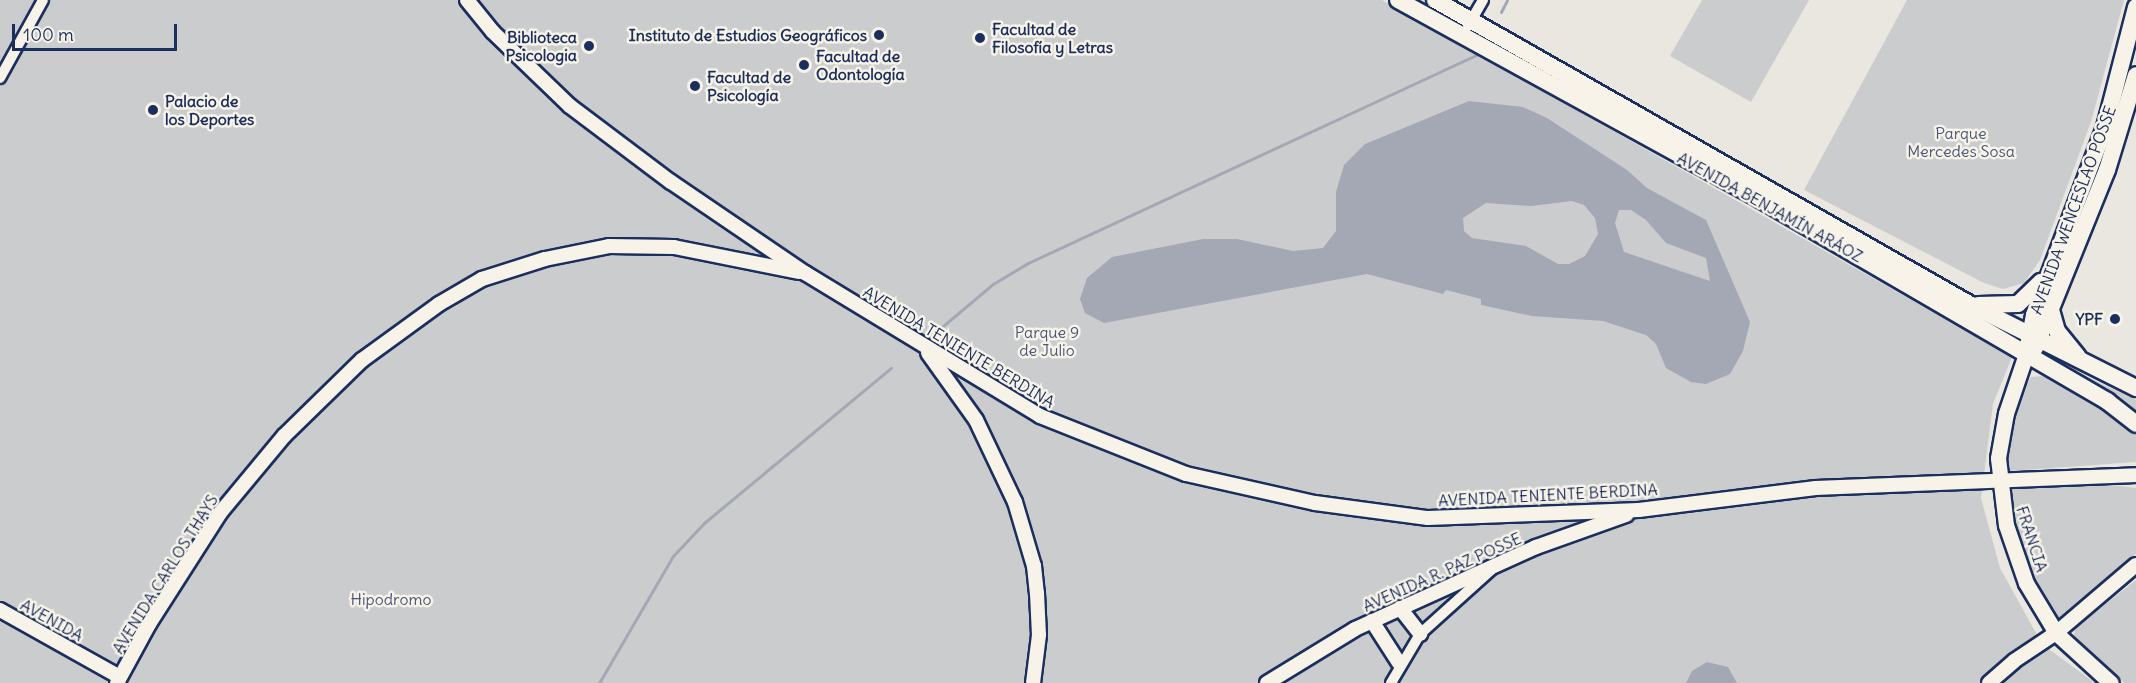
<!DOCTYPE html>
<meta charset="utf-8">
<style>
body{margin:0}
#map{position:relative;width:2136px;height:683px;overflow:hidden;background:#eae7e0;font-family:Delius,sans-serif}
div>[style]{position:absolute}
.green>*{inset:0;background:#cbcccd}
.water>*{inset:0;background:#a3a8b4}
.stream>*{height:3px;margin:-1.5px;padding:0 1.5px;transform-origin:1.5px;border-radius:1.5px;background:#a3a8b4}
.roads{filter:drop-shadow(2px 0 #1b2f5e) drop-shadow(-2px 0 #1b2f5e) drop-shadow(0 2px #1b2f5e) drop-shadow(0 -2px #1b2f5e)}
.minor>*{height:10px;margin:-5px;padding:0 5px;transform-origin:5px;border-radius:5px;background:#f7f3e8}
.tertiary>*{height:14px;margin:-7px;padding:0 7px;transform-origin:7px;border-radius:7px;background:#f7f3e8}
.secondary>*{height:15px;margin:-7.5px;padding:0 7.5px;transform-origin:7.5px;border-radius:7.5px;background:#f7f3e8}
.primary>*{height:16px;margin:-8px;padding:0 8px;transform-origin:8px;border-radius:8px;background:#f7f3e8}
.dots>*{width:16px;height:16px;translate:-50% -50%;box-sizing:border-box;border:3px solid #f7f3e8;border-radius:50%}
span{translate:-50% -50%;white-space:nowrap;text-align:center;line-height:1.15;-webkit-text-stroke:5px #f7f3e8;paint-order:stroke}
.poi-label{font-size:16px;color:#1b2f5e;font-weight:700}
.left{translate:0 -50%;text-align:left}
.right{translate:-100% -50%;text-align:right}
.park-label{font-size:16px;color:#47567a}
.street-label{font-size:16px;color:#1b2f5e}
.scale{position:absolute;left:12px;top:24px;width:165px;height:27px;box-sizing:border-box;border:3px solid #1b2f5e;border-top:0;padding-left:8px;font-size:18px;line-height:21px;white-space:nowrap;color:#1b2f5e;-webkit-text-stroke:4px #f7f3e8;paint-order:stroke}
</style>
<div id="map">
<div class="green">
<div style="clip-path:polygon(0 0,1382px 0,2012px 357px,1993px 404px,1981px 498px,2000px 568px,2042px 644px,2095px 683px,0 683px)"></div>
<div style="clip-path:polygon(1702px 0,1809px 0,1751px 102px,1670px 56px)"></div>
<div style="clip-path:polygon(1907px 0,2124px 0,2091px 122px,2040px 260px,2024px 283px,2003px 289px,1984px 283px,1804px 190px)"></div>
<div style="clip-path:polygon(2049px 359px,2136px 400px,2136px 415px,2121px 400px)"></div>
<div style="clip-path:polygon(2042px 376px,2108px 410px,2128px 425px,2136px 433px,2136px 462px,2010px 471px,2005px 466px,2019px 397px,2031px 377px)"></div>
<div style="clip-path:polygon(2112px 485px,2136px 488px,2136px 554px,2056px 623px,2021px 555px,2011px 521px,2010px 489px)"></div>
<div style="clip-path:polygon(2136px 580px,2136px 683px,2125px 683px,2073px 644px,2075px 628px)"></div>
</div>
<div class="water">
<div style="clip-path:polygon(evenodd,1469px 101px,1523px 107px,1547px 118px,1627px 170px,1647px 188px,1706px 220px,1750px 322px,1743px 351px,1730px 374px,1706px 384px,1691px 382px,1666px 368px,1656px 344px,1646px 335px,1603px 321px,1532px 316px,1481px 305px,1481px 299px,1446px 290px,1443px 294px,1367px 274px,1104px 323px,1085px 313px,1080px 299px,1087px 278px,1112px 257px,1203px 239px,1237px 239px,1293px 251px,1323px 248px,1336px 231px,1336px 192px,1344px 165px,1365px 144px,1469px 101px,1572px 201px,1584px 205px,1595px 218px,1598px 234px,1585px 256px,1569px 264px,1558px 264px,1526px 246px,1472px 238px,1464px 231px,1463px 218px,1486px 203px,1531px 206px,1572px 201px,1469px 101px,1619px 210px,1631px 210px,1646px 220px,1666px 243px,1706px 258px,1710px 281px,1624px 252px,1615px 223px,1619px 210px)"></div>
<div style="clip-path:polygon(1707px 662px,1728px 667px,1737px 683px,1686px 683px,1692px 671px)"></div>
</div>
<div class="stream">
<div style="left:1501px;top:12px;width:13px;rotate:-63deg"></div>
<div style="left:931px;top:336px;width:81px;rotate:-40deg"></div>
<div style="left:993px;top:284px;width:41px;rotate:-31deg"></div>
<div style="left:1028px;top:263px;width:494px;rotate:-24.9deg"></div>
<div style="left:599px;top:683px;width:147px;rotate:-59.8deg"></div>
<div style="left:673px;top:556px;width:45px;rotate:-46.8deg"></div>
<div style="left:704px;top:523px;width:243px;rotate:-39.7deg"></div>
</div>
<div class="roads">
<div class="minor">
<div style="left:1468px;top:26px;width:30px;rotate:-60deg"></div>
<div style="left:0;top:78px;width:89px;rotate:-61.1deg"></div>
<div style="left:1391px;top:683px;width:57px;rotate:-59.4deg"></div>
<div style="left:1420px;top:634px;width:96px;rotate:-42deg"></div>
</div>
<div class="tertiary">
<div style="left:467px;top:0;width:41px;rotate:50.9deg"></div>
<div style="left:493px;top:32px;width:107px;rotate:43.9deg"></div>
<div style="left:570px;top:106px;width:126px;rotate:37deg"></div>
<div style="left:671px;top:182px;width:162px;rotate:34.2deg"></div>
<div style="left:805px;top:273px;width:275px;rotate:31.3deg"></div>
<div style="left:1040px;top:416px;width:157px;rotate:21.7deg"></div>
<div style="left:1186px;top:474px;width:132px;rotate:12.7deg"></div>
<div style="left:1315px;top:503px;width:114px;rotate:7.6deg"></div>
<div style="left:1428px;top:518px;width:211px;rotate:-2.2deg"></div>
<div style="left:1639px;top:510px;width:178px;rotate:-7.1deg"></div>
<div style="left:1816px;top:488px;width:320px;rotate:-2.3deg"></div>
<div style="left:928px;top:353px;width:82px;rotate:54.4deg"></div>
<div style="left:976px;top:420px;width:91px;rotate:64.6deg"></div>
<div style="left:1015px;top:502px;width:67px;rotate:73.5deg"></div>
<div style="left:1034px;top:566px;width:27px;rotate:84deg"></div>
<div style="left:1037px;top:593px;width:42px;rotate:87.3deg"></div>
<div style="left:1039px;top:635px;width:48px;rotate:97.1deg"></div>
<div style="left:1400px;top:608px;width:33px;rotate:52deg"></div>
<div style="left:0;top:610px;width:137px;rotate:29.2deg"></div>
<div style="left:1372px;top:621px;width:50px;rotate:57.3deg"></div>
<div style="left:117px;top:683px;width:67px;rotate:-61.5deg"></div>
<div style="left:149px;top:624px;width:132px;rotate:-57.4deg"></div>
<div style="left:220px;top:513px;width:100px;rotate:-50.3deg"></div>
<div style="left:284px;top:436px;width:109px;rotate:-44.3deg"></div>
<div style="left:362px;top:360px;width:95px;rotate:-36deg"></div>
<div style="left:439px;top:304px;width:50px;rotate:-30.2deg"></div>
<div style="left:482px;top:279px;width:66px;rotate:-17.6deg"></div>
<div style="left:545px;top:259px;width:65px;rotate:-11.5deg"></div>
<div style="left:609px;top:246px;width:65px;rotate:0.9deg"></div>
<div style="left:674px;top:247px;width:127px;rotate:11.3deg"></div>
<div style="left:1267px;top:683px;width:103px;rotate:-31.5deg"></div>
<div style="left:1355px;top:629px;width:199px;rotate:-24.4deg"></div>
<div style="left:1536px;top:547px;width:96px;rotate:-19.6deg"></div>
<div style="left:1989px;top:683px;width:33px;rotate:-41deg"></div>
<div style="left:2014px;top:661px;width:50px;rotate:-33.7deg"></div>
<div style="left:2056px;top:633px;width:105px;rotate:-40.4deg"></div>
</div>
<div class="secondary">
<div style="left:2026px;top:354px;width:62px;rotate:108.7deg"></div>
<div style="left:2006px;top:413px;width:46px;rotate:100.1deg"></div>
<div style="left:1998px;top:458px;width:67px;rotate:83.2deg"></div>
<div style="left:2006px;top:525px;width:61px;rotate:71deg"></div>
<div style="left:2026px;top:583px;width:58px;rotate:59deg"></div>
<div style="left:2056px;top:633px;width:74px;rotate:42.3deg"></div>
</div>
<div class="primary">
<div style="left:1398px;top:0;width:413px;rotate:28.8deg"></div>
<div style="left:1760px;top:199px;width:402px;rotate:30.2deg"></div>
<div style="left:2107px;top:401px;width:37px;rotate:38deg"></div>
<div style="left:1435px;top:0;width:617px;rotate:29.64deg"></div>
<div style="left:1971px;top:305px;width:185px;rotate:26.7deg"></div>
<div style="left:1978px;top:305px;width:40px;rotate:-1.4deg"></div>
<div style="left:2018px;top:304px;width:32px;rotate:-44deg"></div>
<div style="left:2051px;top:310px;width:22px;rotate:74deg"></div>
<div style="left:2057px;top:331px;width:33px;rotate:51deg"></div>
<div style="left:2028px;top:346px;width:32px;rotate:-79deg"></div>
<div style="left:2034px;top:315px;width:201px;rotate:-69.3deg"></div>
<div style="left:2105px;top:127px;width:124px;rotate:-75.5deg"></div>
<div style="left:2035px;top:348px;width:192px;rotate:-68deg"></div>
<div style="left:2107px;top:170px;width:99px;rotate:-73deg"></div>
</div>
</div>
<div class="dots">
<div style="left:879px;top:35px;background:#1b2f5e"></div>
<div style="left:980px;top:38px;background:#1b2f5e"></div>
<div style="left:589px;top:46px;background:#1b2f5e"></div>
<div style="left:804px;top:65px;background:#1b2f5e"></div>
<div style="left:695px;top:86px;background:#1b2f5e"></div>
<div style="left:153px;top:110px;background:#1b2f5e"></div>
<div style="left:2115px;top:319px;background:#1b2f5e"></div>
</div>
<div class="poi-label">
<span class="left" style="left:992px;top:38px">Facultad de<br>Filosofía y Letras</span>
<span class="right" style="left:867px;top:35px">Instituto de Estudios Geográficos</span>
<span class="right" style="left:577px;top:46px">Biblioteca<br>Psicologia</span>
<span class="left" style="left:816px;top:65px">Facultad de<br>Odontología</span>
<span class="left" style="left:707px;top:86px">Facultad de<br>Psicología</span>
<span class="left" style="left:165px;top:110px">Palacio de<br>los Deportes</span>
<span class="right" style="left:2103px;top:319px">YPF</span>
</div>
<div class="park-label">
<span style="left:1961px;top:142px">Parque<br>Mercedes Sosa</span>
<span style="left:1047px;top:341px">Parque 9<br>de Julio</span>
<span style="left:391px;top:599px">Hipodromo</span>
</div>
<div class="street-label">
<span style="left:1770px;top:207px;rotate:29deg">AVENIDA BENJAMÍN ARÁOZ</span>
<span style="left:2073px;top:210px;rotate:-70deg">AVENIDA WENCESLAO POSSE</span>
<span style="left:959px;top:347px;rotate:31deg">AVENIDA TENIENTE BERDINA</span>
<span style="left:1548px;top:495px;rotate:-3deg">AVENIDA TENIENTE BERDINA</span>
<span style="left:2032px;top:539px;rotate:72deg">FRANCIA</span>
<span style="left:1442px;top:572px;rotate:-24deg">AVENIDA R. PAZ POSSE</span>
<span style="left:165px;top:574px;rotate:-58deg">AVENIDA CARLOS THAYS</span>
<span style="left:52px;top:620px;rotate:29deg">AVENIDA</span>
</div>
<div class="scale">100 m</div>
</div>
